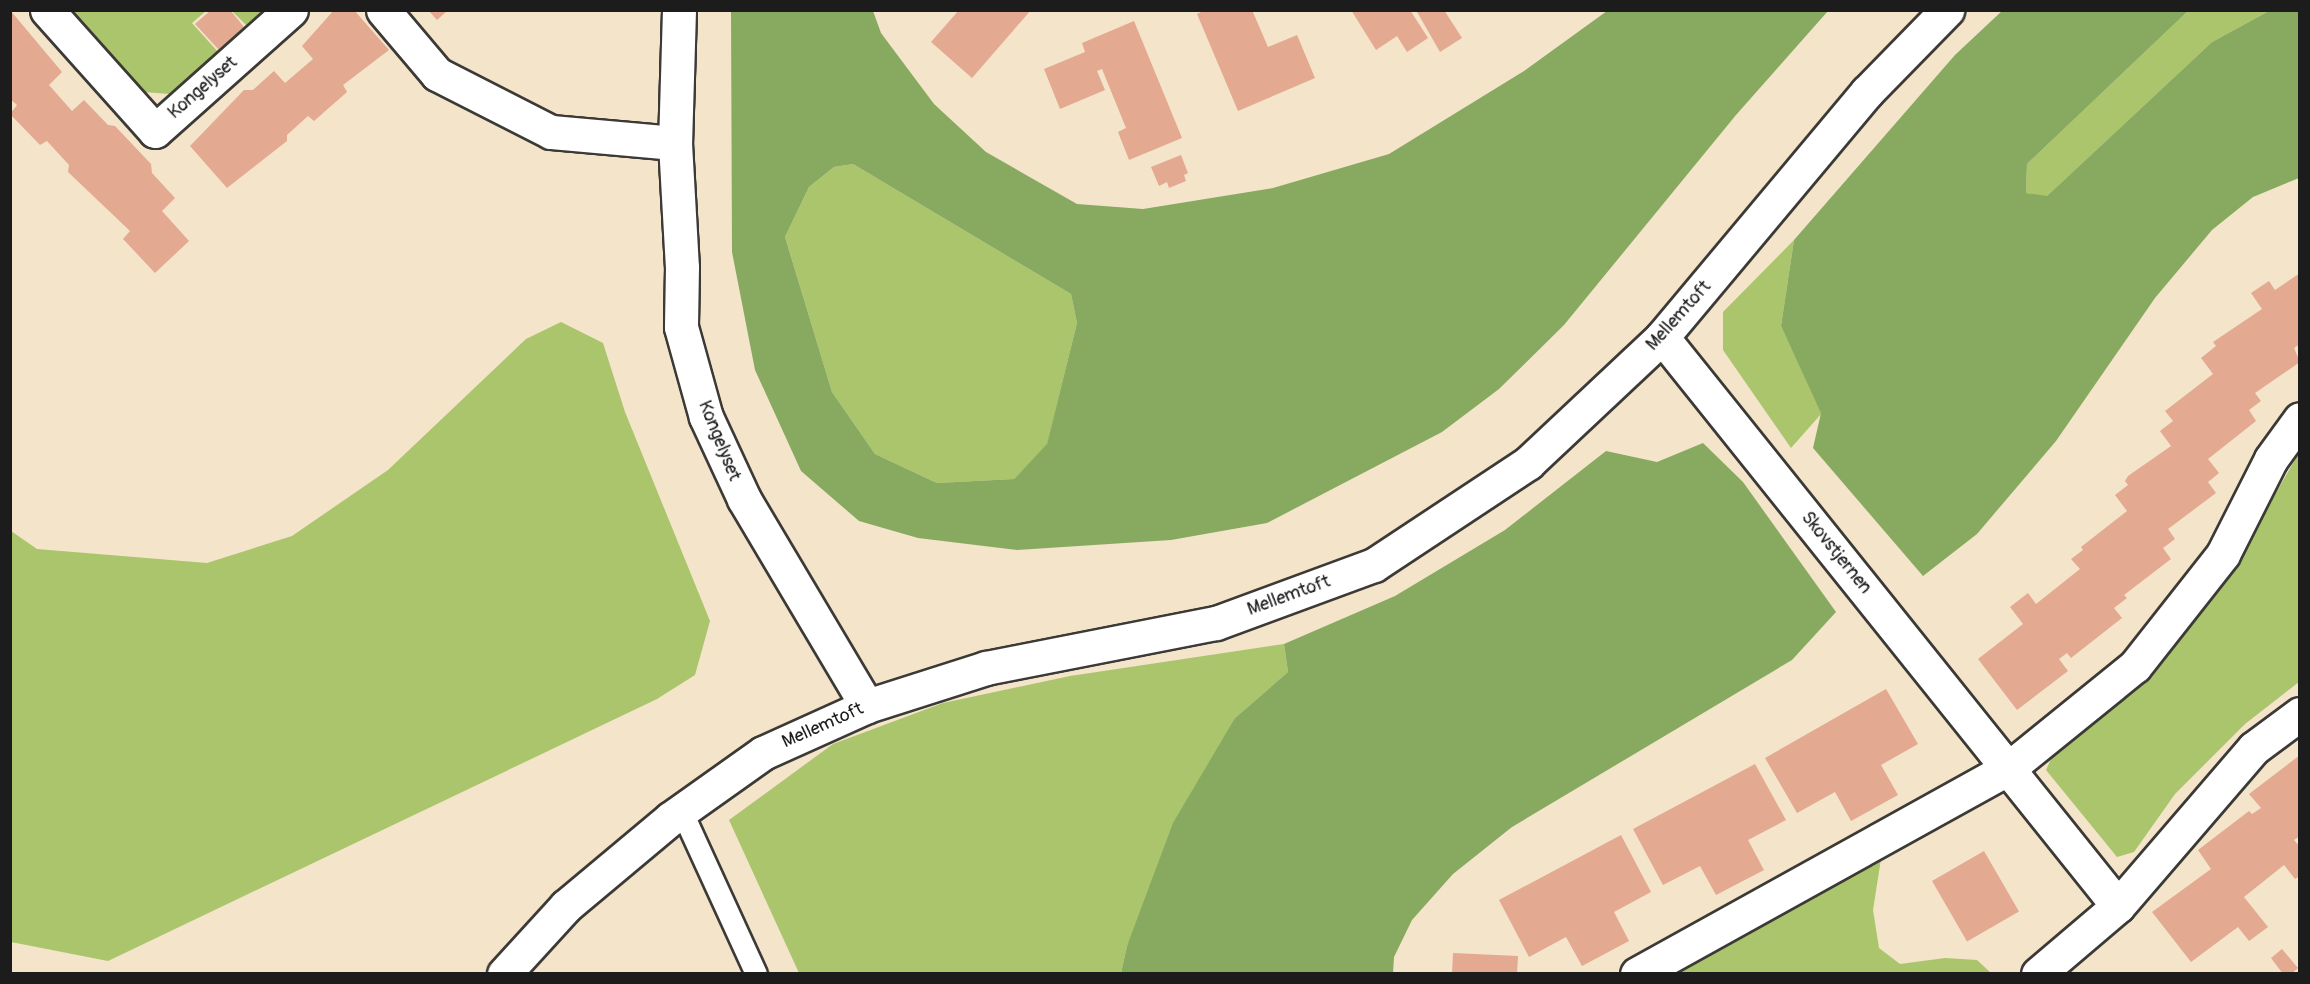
<!DOCTYPE html>
<style>
body{margin:0}
#map{position:relative;width:2310px;height:984px;overflow:hidden;background:#f4e4ca;font-family:Pangolin,sans-serif}
div>[style]{position:absolute}
.green>*{inset:0;background:#aac56c}
.forest>*{inset:0;background:#87aa60}
.building>*{inset:0;background:#e3a991;transform-origin:0 0}
.roads{filter:drop-shadow(2px 0 #3c3a36) drop-shadow(-2px 0 #3c3a36) drop-shadow(0 2px #3c3a36) drop-shadow(0 -2px #3c3a36)}
.service>*{height:21px;margin:-10.5px;padding:0 10.5px;transform-origin:10.5px;border-radius:10.5px;background:#fff}
.minor>*{height:33px;margin:-16.5px;padding:0 16.5px;transform-origin:16.5px;border-radius:16.5px;background:#fff}
span{translate:-50% -50%;white-space:nowrap;text-align:center;line-height:1.15;-webkit-text-stroke:5px #fff;paint-order:stroke}
.street-label{font-size:18px;color:#1c1c1c}
.frame{position:absolute;inset:0;border:12px solid #1c1c1c;pointer-events:none}
</style>
<div id="map">
<div class="green">
<div style="clip-path:polygon(69px 11px,206px 11px,192px 23px,219px 53px,170px 94px,143px 92px)"></div>
<div style="clip-path:polygon(232px 11px,267px 11px,248px 27px)"></div>
<div style="clip-path:polygon(2188px 11px,2269px 11px,2212px 42px,2046px 197px,2026px 193px,2027px 164px)"></div>
<div style="clip-path:polygon(853px 164px,1071px 294px,1077px 323px,1047px 445px,1014px 479px,937px 483px,875px 454px,832px 392px,785px 237px,809px 187px,834px 167px)"></div>
<div style="clip-path:polygon(1794px 240px,1781px 326px,1822px 413px,1791px 448px,1723px 350px,1723px 312px)"></div>
<div style="clip-path:polygon(561px 322px,603px 343px,625px 412px,710px 621px,695px 675px,657px 699px,108px 961px,11px 942px,11px 531px,37px 549px,207px 563px,292px 536px,388px 470px,526px 339px)"></div>
<div style="clip-path:polygon(2299px 453px,2299px 682px,2245px 724px,2175px 794px,2134px 852px,2117px 857px,2046px 770px,2056px 748px,2132px 687px,2181px 637px,2232px 568px)"></div>
<div style="clip-path:polygon(1284px 644px,1288px 672px,1235px 718px,1127px 946px,1121px 973px,799px 973px,729px 820px,833px 744px,943px 703px,1070px 676px)"></div>
<div style="clip-path:polygon(1881px 859px,1873px 910px,1879px 948px,1900px 964px,1945px 958px,1977px 960px,1991px 973px,1678px 973px)"></div>
</div>
<div class="forest">
<div style="clip-path:polygon(2003px 10px,2188px 11px,2027px 164px,2026px 193px,2047px 196px,2212px 42px,2269px 11px,2299px 11px,2299px 178px,2253px 197px,2212px 230px,2155px 298px,2056px 441px,1977px 534px,1923px 576px,1813px 448px,1821px 413px,1781px 326px,1794px 240px,1955px 55px)"></div>
<div style="clip-path:polygon(evenodd,731px 11px,873px 11px,881px 33px,934px 104px,986px 152px,1077px 204px,1143px 209px,1273px 188px,1389px 154px,1524px 71px,1607px 11px,1828px 11px,1736px 115px,1564px 325px,1499px 389px,1442px 432px,1267px 523px,1171px 540px,1017px 550px,918px 538px,859px 521px,801px 471px,755px 370px,732px 252px,731px 11px,853px 164px,1071px 294px,1077px 323px,1047px 444px,1014px 479px,937px 483px,875px 454px,832px 392px,785px 237px,809px 187px,834px 167px,853px 164px)"></div>
<div style="clip-path:polygon(1703px 443px,1743px 482px,1836px 612px,1792px 660px,1512px 827px,1453px 874px,1412px 920px,1394px 957px,1393px 973px,1121px 973px,1127px 946px,1173px 823px,1235px 718px,1288px 672px,1284px 644px,1395px 596px,1505px 530px,1606px 451px,1657px 462px)"></div>
</div>
<div class="building">
<div style="clip-path:polygon(10px 10px,62px 72px,49px 85px,72px 111px,84px 100px,108px 125px,115px 126px,151px 164px,152px 173px,175px 198px,162px 211px,189px 241px,155px 273px,123px 239px,130px 231px,68px 172px,69px 165px,47px 141px,40px 145px,10px 114px,17px 105px,10px 99px)"></div>
<div style="clip-path:polygon(211px 10px,230px 10px,244px 27px,219px 50px,195px 24px)"></div>
<div style="clip-path:polygon(334px 10px,354px 10px,389px 50px,343px 85px,347px 92px,314px 121px,308px 116px,287px 135px,287px 141px,227px 188px,190px 146px,244px 90px,253px 90px,274px 71px,285px 83px,313px 59px,302px 46px)"></div>
<div style="clip-path:polygon(428px 10px,448px 10px,437px 20px)"></div>
<div style="clip-path:polygon(959px 10px,1031px 10px,972px 78px,931px 42px)"></div>
<div style="clip-path:polygon(1205px 10px,1252px 10px,1268px 47px,1297px 35px,1315px 78px,1238px 111px,1197px 14px)"></div>
<div style="clip-path:polygon(1351px 10px,1410px 10px,1428px 38px,1407px 52px,1397px 36px,1376px 50px)"></div>
<div style="clip-path:polygon(1416px 10px,1444px 10px,1462px 38px,1440px 52px)"></div>
<div style="clip-path:polygon(1134px 21px,1182px 138px,1129px 160px,1118px 132px,1126px 128px,1102px 69px,1097px 71px,1105px 90px,1060px 109px,1044px 69px,1085px 52px,1082px 43px)"></div>
<div style="clip-path:polygon(1181px 155px,1188px 173px,1184px 175px,1186px 181px,1169px 188px,1167px 182px,1159px 186px,1151px 167px)"></div>
<div style="clip-path:polygon(2300px 273px,2300px 344px,2294px 348px,2300px 362px,2255px 393px,2261px 401px,2249px 410px,2256px 421px,2208px 459px,2219px 473px,2208px 482px,2216px 493px,2168px 529px,2175px 539px,2163px 548px,2171px 559px,2124px 595px,2127px 598px,2114px 608px,2122px 618px,2071px 658px,2067px 653px,2059px 659px,2068px 671px,2017px 710px,1978px 659px,2023px 624px,2010px 607px,2028px 593px,2036px 604px,2080px 569px,2071px 559px,2083px 550px,2081px 547px,2127px 511px,2115px 495px,2128px 485px,2125px 481px,2128px 476px,2171px 446px,2160px 431px,2173px 421px,2165px 411px,2213px 374px,2201px 358px,2216px 346px,2213px 342px,2262px 309px,2251px 293px,2269px 281px,2275px 290px)"></div>
<div style="clip-path:polygon(1886px 689px,1918px 744px,1881px 765px,1898px 795px,1851px 821px,1835px 792px,1797px 813px,1765px 758px)"></div>
<div style="clip-path:polygon(2300px 755px,2300px 836px,2294px 840px,2300px 847px,2300px 876px,2295px 879px,2284px 865px,2244px 897px,2268px 927px,2249px 941px,2238px 927px,2191px 962px,2152px 912px,2211px 869px,2198px 850px,2249px 811px,2252px 814px,2261px 808px,2249px 794px)"></div>
<div style="clip-path:polygon(1755px 764px,1786px 820px,1748px 840px,1764px 870px,1716px 895px,1700px 866px,1663px 885px,1633px 829px)"></div>
<div style="clip-path:polygon(1621px 835px,1651px 892px,1614px 912px,1629px 941px,1582px 966px,1566px 937px,1529px 957px,1499px 900px)"></div>
<div style="left:1984px;top:851px;width:70px;height:60px;rotate:60deg"></div>
<div style="clip-path:polygon(2282px 949px,2298px 968px,2291px 974px,2283px 974px,2271px 958px)"></div>
<div style="clip-path:polygon(1453px 953px,1518px 956px,1517px 974px,1452px 974px)"></div>
</div>
<div class="roads">
<div class="service">
<div style="left:681px;top:810px;width:180px;rotate:65.4deg"></div>
</div>
<div class="minor">
<div style="left:47px;top:10px;width:162px;rotate:48.2deg"></div>
<div style="left:155px;top:131px;width:182px;rotate:-41.7deg"></div>
<div style="left:383px;top:10px;width:84px;rotate:49.8deg"></div>
<div style="left:437px;top:74px;width:128px;rotate:27deg"></div>
<div style="left:551px;top:132px;width:124px;rotate:5.1deg"></div>
<div style="left:679px;top:10px;width:133px;rotate:91.7deg"></div>
<div style="left:675px;top:143px;width:124px;rotate:86.8deg"></div>
<div style="left:682px;top:267px;width:60px;rotate:91deg"></div>
<div style="left:681px;top:327px;width:93px;rotate:74.5deg"></div>
<div style="left:706px;top:417px;width:90px;rotate:65.1deg"></div>
<div style="left:744px;top:499px;width:241px;rotate:59.3deg"></div>
<div style="left:1662px;top:337px;width:729px;rotate:51.29deg"></div>
<div style="left:504px;top:974px;width:92px;rotate:-47.6deg"></div>
<div style="left:566px;top:906px;width:136px;rotate:-39.9deg"></div>
<div style="left:670px;top:819px;width:114px;rotate:-35.4deg"></div>
<div style="left:763px;top:753px;width:114px;rotate:-24.3deg"></div>
<div style="left:867px;top:706px;width:125px;rotate:-17.7deg"></div>
<div style="left:986px;top:668px;width:234px;rotate:-11.1deg"></div>
<div style="left:1216px;top:623px;width:168px;rotate:-20.2deg"></div>
<div style="left:1374px;top:565px;width:185px;rotate:-33.5deg"></div>
<div style="left:1528px;top:463px;width:184px;rotate:-43.2deg"></div>
<div style="left:1662px;top:337px;width:319px;rotate:-50.1deg"></div>
<div style="left:1867px;top:92px;width:115px;rotate:-45.7deg"></div>
<div style="left:1637px;top:974px;width:425px;rotate:-29deg"></div>
<div style="left:2009px;top:768px;width:162px;rotate:-39deg"></div>
<div style="left:2135px;top:666px;width:142px;rotate:-51.8deg"></div>
<div style="left:2223px;top:554px;width:106px;rotate:-63.2deg"></div>
<div style="left:2271px;top:459px;width:49px;rotate:-54.1deg"></div>
<div style="left:2038px;top:974px;width:105px;rotate:-40.4deg"></div>
<div style="left:2118px;top:906px;width:208px;rotate:-49.3deg"></div>
<div style="left:2254px;top:748px;width:57px;rotate:-36.5deg"></div>
</div>
</div>
<div class="street-label">
<span style="left:203px;top:88px;rotate:-41deg">Kongelyset</span>
<span style="left:1679px;top:316px;rotate:-48deg">Mellemtoft</span>
<span style="left:719px;top:441px;rotate:68deg">Kongelyset</span>
<span style="left:1836px;top:553px;rotate:51deg">Skovstjernen</span>
<span style="left:1289px;top:596px;rotate:-20deg">Mellemtoft</span>
<span style="left:823px;top:726px;rotate:-24deg">Mellemtoft</span>
</div>
<div class="frame"></div>
</div>
